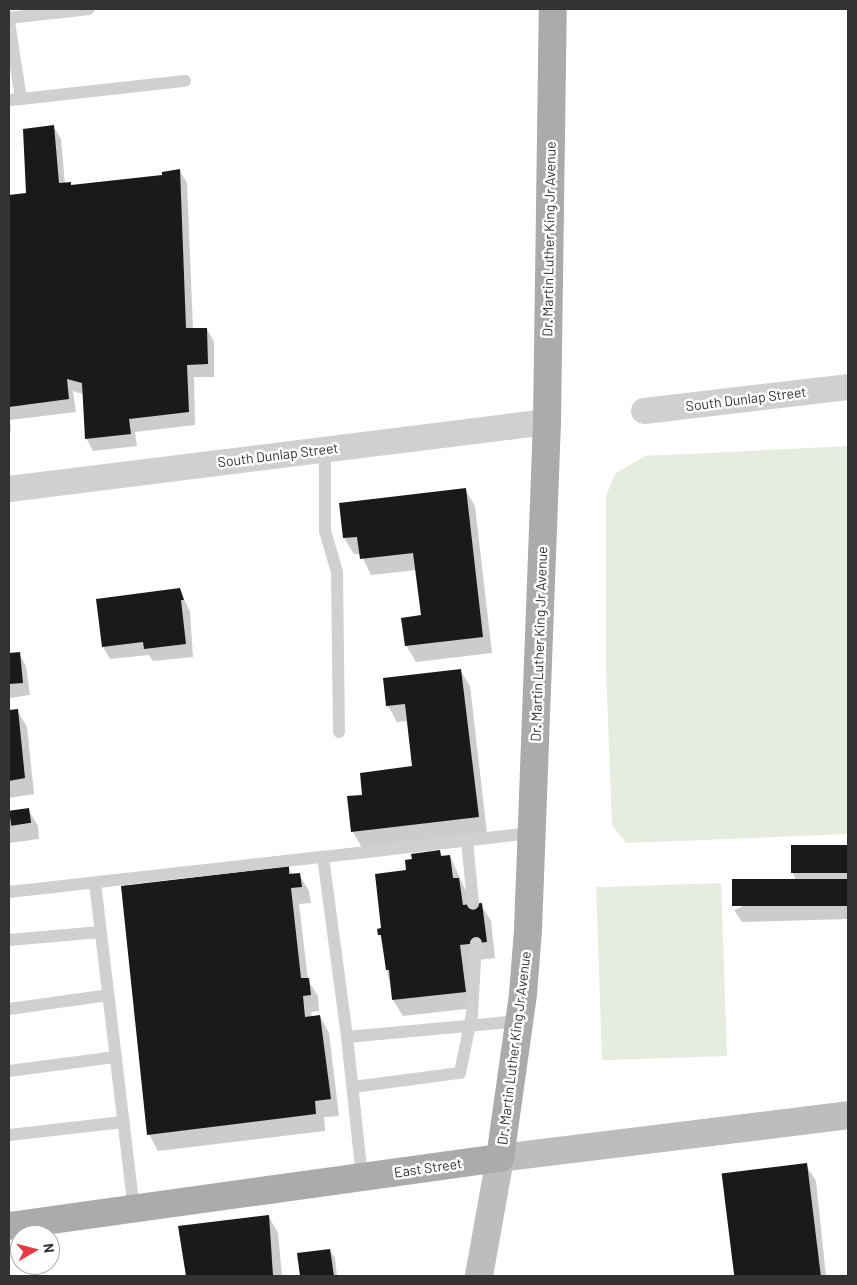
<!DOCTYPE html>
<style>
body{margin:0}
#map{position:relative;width:857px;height:1285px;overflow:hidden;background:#fff;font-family:Barlow,sans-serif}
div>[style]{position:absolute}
.green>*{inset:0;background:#e6ecdf;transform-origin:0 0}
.shadow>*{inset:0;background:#0003}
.building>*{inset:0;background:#1a1a1a;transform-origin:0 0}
.lane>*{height:12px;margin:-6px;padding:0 6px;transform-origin:6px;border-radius:6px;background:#d0d0d0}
.street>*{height:26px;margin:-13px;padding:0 13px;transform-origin:13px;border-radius:13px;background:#d0d0d0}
.secondary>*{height:28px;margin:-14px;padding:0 14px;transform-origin:14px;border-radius:14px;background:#bdbdbd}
.primary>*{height:28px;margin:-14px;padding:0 14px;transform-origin:14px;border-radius:14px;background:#ababab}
span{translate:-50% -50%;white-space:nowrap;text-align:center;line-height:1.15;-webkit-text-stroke:5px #fff;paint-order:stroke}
.street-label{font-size:14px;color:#333}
.frame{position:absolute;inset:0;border:10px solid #333;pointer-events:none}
.north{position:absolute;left:10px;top:1225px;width:50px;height:50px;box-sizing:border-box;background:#fff;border:1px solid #adadad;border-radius:50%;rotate:82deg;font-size:14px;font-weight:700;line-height:20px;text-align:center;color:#333}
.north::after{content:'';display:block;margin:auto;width:18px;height:22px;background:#e63946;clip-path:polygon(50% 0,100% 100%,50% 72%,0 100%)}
</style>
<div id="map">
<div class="green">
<div style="clip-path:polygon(848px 446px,848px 834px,626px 843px,612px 825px,606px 668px,606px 496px,615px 474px,645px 456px)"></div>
<div style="left:721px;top:883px;width:173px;height:125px;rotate:88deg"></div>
</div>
<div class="shadow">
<div style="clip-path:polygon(54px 127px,61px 139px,65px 184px,70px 183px,72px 187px,164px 176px,180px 171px,187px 183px,193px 329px,207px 329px,214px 342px,214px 377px,194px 377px,195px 425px,135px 432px,137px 446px,93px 451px,86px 438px,83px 394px,73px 391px,76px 412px,10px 420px,11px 431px,9px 432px,9px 196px,28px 194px)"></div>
<div style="clip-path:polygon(465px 489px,475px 506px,492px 653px,416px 662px,406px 645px,422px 616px,417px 570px,371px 575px,361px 554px,354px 554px,344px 538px)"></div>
<div style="clip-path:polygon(180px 590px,190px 612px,193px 657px,153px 661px,149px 655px,110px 659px,103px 647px)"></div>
<div style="clip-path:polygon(19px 653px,26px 666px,30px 695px,9px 698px,9px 654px)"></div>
<div style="clip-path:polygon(460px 670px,470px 686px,487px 833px,362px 848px,353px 832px,363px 796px,414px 767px,408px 721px,397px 722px,388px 706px,384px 679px)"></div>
<div style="clip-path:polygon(17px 710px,27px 727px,34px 794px,9px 798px,9px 711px)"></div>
<div style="clip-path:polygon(28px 809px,38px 826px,39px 839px,9px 843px,9px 811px)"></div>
<div style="clip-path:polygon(848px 846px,848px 919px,742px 922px,734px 910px,797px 882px,793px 874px,792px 848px)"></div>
<div style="clip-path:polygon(439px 852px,443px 857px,450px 856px,468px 896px,481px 905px,491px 921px,495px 958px,469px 961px,475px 1008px,403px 1016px,393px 1000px,379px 930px,383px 929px,408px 871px)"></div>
<div style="clip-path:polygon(288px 867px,293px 875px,299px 874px,309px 891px,311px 903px,299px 904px,308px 980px,318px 996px,319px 1011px,311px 1012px,312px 1017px,320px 1016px,329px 1033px,339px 1116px,324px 1117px,325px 1131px,158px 1151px,149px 1134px)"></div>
<div style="clip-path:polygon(806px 1165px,816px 1181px,826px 1276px,735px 1276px,723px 1174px)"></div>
<div style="clip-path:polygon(269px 1217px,278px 1233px,282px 1276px,186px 1276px,180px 1227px)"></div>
<div style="clip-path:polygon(330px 1250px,335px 1258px,337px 1276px,301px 1276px,299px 1255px)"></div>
</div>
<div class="building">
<div style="clip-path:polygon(54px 125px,59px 183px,71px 182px,71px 185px,162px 175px,162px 172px,180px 169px,186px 328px,207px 328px,208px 364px,187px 365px,189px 412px,129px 419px,131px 434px,85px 439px,82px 383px,67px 379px,69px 399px,9px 407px,9px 195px,26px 193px,23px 129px)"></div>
<div style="clip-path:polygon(466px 488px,483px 637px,405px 646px,401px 618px,421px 615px,413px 553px,360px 559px,357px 537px,343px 538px,339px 503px)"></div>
<div style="clip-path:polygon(180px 588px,184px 600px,181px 600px,186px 644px,144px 649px,143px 642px,102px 647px,96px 599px)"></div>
<div style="clip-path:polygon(20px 652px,23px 683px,9px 684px,9px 653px)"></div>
<div style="clip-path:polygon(461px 669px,479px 817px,351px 832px,347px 796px,362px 795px,360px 773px,412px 766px,405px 704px,386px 706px,383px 678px)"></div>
<div style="clip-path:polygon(18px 709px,25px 778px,9px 781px,9px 710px)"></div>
<div style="left:29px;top:808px;width:15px;height:20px;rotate:82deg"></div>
<div style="left:848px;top:845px;width:28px;height:57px;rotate:90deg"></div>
<div style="clip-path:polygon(440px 850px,441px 856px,450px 855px,453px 878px,459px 878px,463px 905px,482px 903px,487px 942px,460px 945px,466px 992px,392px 1000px,389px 970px,386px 970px,381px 935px,378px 935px,377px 929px,381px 928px,375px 874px,406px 870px,405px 860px,412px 859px,411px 854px)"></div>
<div style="clip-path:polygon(289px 866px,289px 874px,300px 873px,302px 887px,291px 888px,301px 978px,309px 978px,311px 995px,303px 996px,305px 1017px,320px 1015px,331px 1099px,315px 1101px,316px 1114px,147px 1135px,121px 886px)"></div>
<div style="left:848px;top:879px;width:27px;height:116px;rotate:90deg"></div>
<div style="left:807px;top:1163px;width:114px;height:86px;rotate:83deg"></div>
<div style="clip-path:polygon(269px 1215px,273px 1276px,186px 1276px,178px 1226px)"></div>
<div style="clip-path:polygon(330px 1249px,334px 1276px,300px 1276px,297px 1253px)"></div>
</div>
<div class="lane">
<div style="left:9px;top:18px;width:80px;rotate:-6.5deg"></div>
<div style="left:9px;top:22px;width:78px;rotate:81.1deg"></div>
<div style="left:21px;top:99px;width:12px;rotate:175deg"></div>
<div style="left:21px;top:99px;width:165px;rotate:-6.3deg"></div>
<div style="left:325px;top:449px;width:82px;rotate:90deg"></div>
<div style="left:325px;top:531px;width:43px;rotate:73.7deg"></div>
<div style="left:337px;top:572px;width:160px;rotate:89.3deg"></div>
<div style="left:467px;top:840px;width:64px;rotate:84.6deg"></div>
<div style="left:323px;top:857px;width:210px;rotate:-6.6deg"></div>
<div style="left:95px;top:883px;width:329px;rotate:83.2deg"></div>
<div style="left:9px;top:892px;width:316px;rotate:-6.4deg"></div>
<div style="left:323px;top:857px;width:182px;rotate:82.4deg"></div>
<div style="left:347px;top:1037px;width:142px;rotate:83.9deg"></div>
<div style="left:9px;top:940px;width:92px;rotate:-5deg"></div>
<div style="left:9px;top:1009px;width:100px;rotate:-8deg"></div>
<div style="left:347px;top:1037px;width:173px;rotate:-5.3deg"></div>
<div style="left:9px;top:1071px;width:108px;rotate:-7.5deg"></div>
<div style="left:353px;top:1087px;width:108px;rotate:-7.5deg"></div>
<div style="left:460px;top:1073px;width:60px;rotate:-78.5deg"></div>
<div style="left:472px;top:1014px;width:71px;rotate:-86.8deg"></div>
<div style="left:9px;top:1135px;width:115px;rotate:-6.5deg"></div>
</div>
<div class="street">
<div style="left:644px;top:411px;width:205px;rotate:-6.7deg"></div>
<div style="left:9px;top:489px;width:542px;rotate:-7.1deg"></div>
</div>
<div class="secondary">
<div style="left:479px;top:1276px;width:120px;rotate:-79.9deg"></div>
<div style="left:500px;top:1158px;width:351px;rotate:-7deg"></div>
</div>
<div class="primary">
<div style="left:9px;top:1226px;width:496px;rotate:-7.9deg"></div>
<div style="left:500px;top:1158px;width:166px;rotate:-82deg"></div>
<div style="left:523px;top:994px;width:64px;rotate:-85.5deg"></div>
<div style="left:528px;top:930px;width:508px;rotate:-87.86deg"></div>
<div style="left:547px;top:422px;width:413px;rotate:-89.2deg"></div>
</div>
<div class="street-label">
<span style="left:549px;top:239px;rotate:-89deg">Dr. Martin Luther King Jr Avenue</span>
<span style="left:746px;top:399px;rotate:-7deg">South Dunlap Street</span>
<span style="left:278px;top:455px;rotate:-7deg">South Dunlap Street</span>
<span style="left:539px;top:644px;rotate:-88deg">Dr. Martin Luther King Jr Avenue</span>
<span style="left:514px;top:1048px;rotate:-83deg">Dr. Martin Luther King Jr Avenue</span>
<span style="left:428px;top:1168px;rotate:-8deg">East Street</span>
</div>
<div class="frame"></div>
<div class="north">N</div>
</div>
